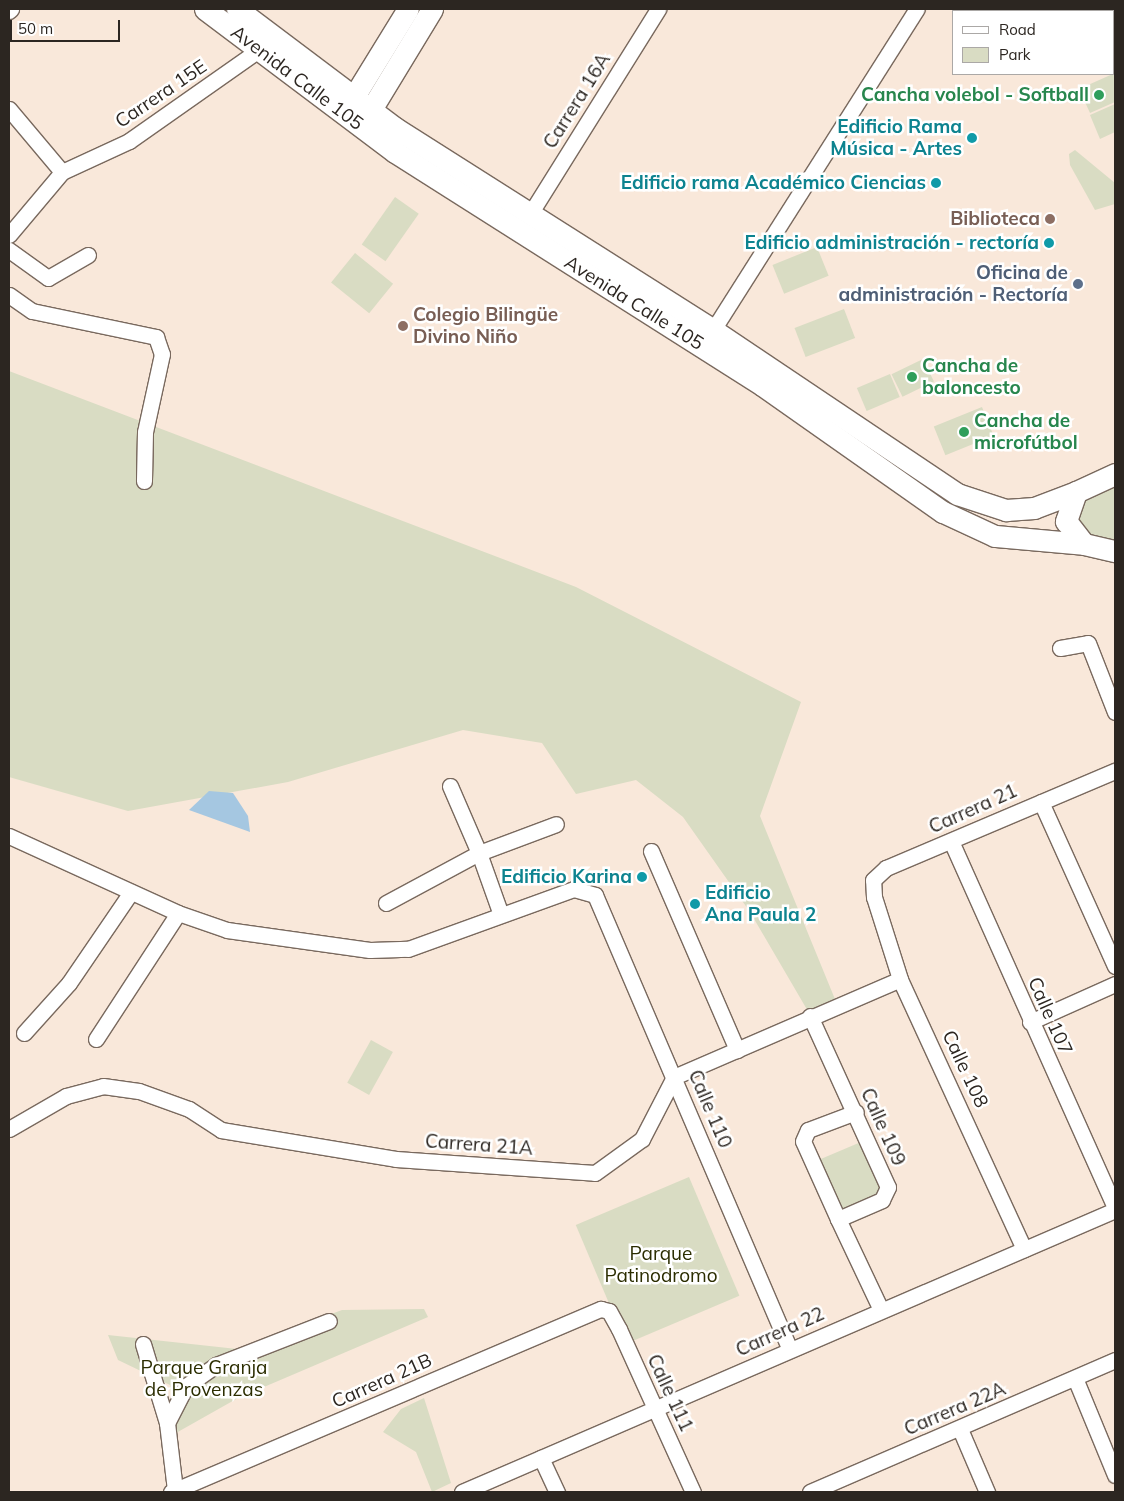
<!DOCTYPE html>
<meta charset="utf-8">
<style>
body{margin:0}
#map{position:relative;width:1124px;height:1501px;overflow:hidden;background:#f9e8da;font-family:Mulish,sans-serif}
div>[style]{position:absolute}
.green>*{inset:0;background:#d9dcc3;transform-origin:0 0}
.water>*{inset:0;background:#a5c7e1}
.roads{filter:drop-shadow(1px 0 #79695e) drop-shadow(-1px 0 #79695e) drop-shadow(0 1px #79695e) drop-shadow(0 -1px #79695e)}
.street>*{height:15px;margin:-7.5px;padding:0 7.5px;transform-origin:7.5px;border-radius:7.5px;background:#fff}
.secondary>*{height:21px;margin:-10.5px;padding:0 10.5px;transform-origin:10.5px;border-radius:10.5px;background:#fff}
.dots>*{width:14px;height:14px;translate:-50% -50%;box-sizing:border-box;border:2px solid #fff;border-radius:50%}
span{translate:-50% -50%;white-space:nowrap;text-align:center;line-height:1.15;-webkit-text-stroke:5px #fff;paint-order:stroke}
.street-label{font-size:19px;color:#2c2621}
.leisure-label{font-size:19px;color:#27864d;font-weight:700}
.right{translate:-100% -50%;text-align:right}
.left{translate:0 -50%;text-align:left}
.culture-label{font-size:19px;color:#0d838f;font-weight:700}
.education-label{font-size:19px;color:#785e54;font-weight:700}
.service-label{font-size:19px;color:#4e5e75;font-weight:700}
.park-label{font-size:19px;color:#2b2d00}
.frame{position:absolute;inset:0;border:10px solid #2c2621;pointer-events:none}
.legend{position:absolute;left:952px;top:10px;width:162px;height:65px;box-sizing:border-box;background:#fff;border:1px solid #aba8a6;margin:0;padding:6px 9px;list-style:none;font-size:15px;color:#2c2621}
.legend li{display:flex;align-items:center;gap:10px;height:25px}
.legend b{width:25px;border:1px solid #aba8a6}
.scale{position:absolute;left:10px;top:20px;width:110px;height:22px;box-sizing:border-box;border:2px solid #2c2621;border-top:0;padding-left:6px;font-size:15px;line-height:18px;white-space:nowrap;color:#2c2621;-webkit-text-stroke:4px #fff;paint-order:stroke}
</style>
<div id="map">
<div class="green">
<div style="clip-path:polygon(1115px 73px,1115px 102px,1090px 113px,1079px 89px)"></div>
<div style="clip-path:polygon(1115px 104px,1115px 132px,1100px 139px,1090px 115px)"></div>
<div style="clip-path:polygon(1075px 150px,1115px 183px,1115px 204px,1095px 210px,1070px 165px,1069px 154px)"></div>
<div style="left:395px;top:197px;width:29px;height:58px;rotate:35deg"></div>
<div style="left:817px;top:247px;width:31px;height:48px;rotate:68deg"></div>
<div style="left:355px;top:253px;width:49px;height:38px;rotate:39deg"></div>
<div style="left:844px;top:309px;width:31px;height:53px;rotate:69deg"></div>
<div style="left:923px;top:359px;width:25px;height:35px;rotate:64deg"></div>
<div style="clip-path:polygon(9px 371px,576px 587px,801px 702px,760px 816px,839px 1009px,809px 1013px,750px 912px,683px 817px,636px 780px,576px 794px,542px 743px,463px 730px,288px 782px,128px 811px,9px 777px)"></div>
<div style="left:890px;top:374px;width:25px;height:36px;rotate:67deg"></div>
<div style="left:982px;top:407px;width:31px;height:52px;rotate:68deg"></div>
<div style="clip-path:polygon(1115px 481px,1115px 541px,1091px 540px,1080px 531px,1074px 508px,1083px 498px)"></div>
<div style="left:371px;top:1040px;width:25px;height:49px;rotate:29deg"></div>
<div style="left:868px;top:1139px;width:57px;height:57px;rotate:67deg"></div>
<div style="left:689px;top:1177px;width:129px;height:123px;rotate:67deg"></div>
<div style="clip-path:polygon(424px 1309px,428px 1317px,238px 1398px,176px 1433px,170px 1385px,118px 1360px,108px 1335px,237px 1349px,342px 1310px)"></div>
<div style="clip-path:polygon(424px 1398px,451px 1483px,432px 1492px,416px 1452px,383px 1432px,401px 1409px)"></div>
</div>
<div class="water">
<div style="clip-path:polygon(209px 791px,233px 793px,248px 816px,250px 832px,189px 810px)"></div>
</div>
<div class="roads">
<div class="street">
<div style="left:9px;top:11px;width:3px;rotate:-45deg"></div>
<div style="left:9px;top:109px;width:82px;rotate:49.9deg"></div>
<div style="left:530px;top:214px;width:242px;rotate:-58deg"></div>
<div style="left:9px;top:235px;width:82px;rotate:-49.9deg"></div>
<div style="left:62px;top:172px;width:74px;rotate:-24.8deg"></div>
<div style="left:129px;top:141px;width:169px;rotate:-35.1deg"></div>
<div style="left:9px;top:250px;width:48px;rotate:35.7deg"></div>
<div style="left:48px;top:278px;width:46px;rotate:-29.9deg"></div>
<div style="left:9px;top:295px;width:28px;rotate:35deg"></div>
<div style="left:32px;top:311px;width:127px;rotate:11.8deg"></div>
<div style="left:156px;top:337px;width:18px;rotate:71deg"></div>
<div style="left:162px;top:354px;width:80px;rotate:102.3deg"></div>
<div style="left:145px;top:432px;width:49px;rotate:91.2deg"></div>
<div style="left:713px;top:330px;width:380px;rotate:-57.6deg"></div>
<div style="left:1060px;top:648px;width:28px;rotate:-10deg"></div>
<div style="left:1088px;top:643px;width:74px;rotate:68.6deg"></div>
<div style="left:1041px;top:802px;width:180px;rotate:65.7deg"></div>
<div style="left:9px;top:836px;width:186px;rotate:24.5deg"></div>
<div style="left:178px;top:913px;width:52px;rotate:19.1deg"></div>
<div style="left:227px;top:930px;width:144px;rotate:8deg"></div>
<div style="left:370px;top:950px;width:38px;rotate:-2deg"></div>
<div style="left:408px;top:949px;width:177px;rotate:-19.9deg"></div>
<div style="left:574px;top:889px;width:22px;rotate:16deg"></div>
<div style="left:595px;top:895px;width:494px;rotate:66.8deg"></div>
<div style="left:951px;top:841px;width:401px;rotate:65.9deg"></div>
<div style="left:651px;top:851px;width:217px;rotate:66.6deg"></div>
<div style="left:386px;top:903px;width:106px;rotate:-28.3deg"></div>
<div style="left:479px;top:853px;width:73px;rotate:-113.4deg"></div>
<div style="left:500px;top:912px;width:63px;rotate:-109.6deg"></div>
<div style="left:479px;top:853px;width:82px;rotate:-20.6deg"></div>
<div style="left:810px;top:1016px;width:188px;rotate:65.5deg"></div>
<div style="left:888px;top:1187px;width:14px;rotate:115deg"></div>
<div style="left:882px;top:1200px;width:48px;rotate:156.6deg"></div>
<div style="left:838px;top:1219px;width:101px;rotate:64.7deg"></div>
<div style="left:1030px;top:1022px;width:93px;rotate:-24.1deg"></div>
<div style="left:24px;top:1033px;width:67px;rotate:-48deg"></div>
<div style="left:69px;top:983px;width:110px;rotate:-55.7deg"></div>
<div style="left:96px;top:1039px;width:150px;rotate:-56.9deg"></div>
<div style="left:9px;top:1129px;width:66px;rotate:-30.1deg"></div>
<div style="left:66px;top:1096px;width:38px;rotate:-15deg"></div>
<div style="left:103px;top:1086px;width:36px;rotate:8deg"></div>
<div style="left:139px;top:1091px;width:53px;rotate:19.8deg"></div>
<div style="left:189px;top:1109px;width:38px;rotate:33deg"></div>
<div style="left:221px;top:1130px;width:177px;rotate:9.4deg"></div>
<div style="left:396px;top:1159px;width:199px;rotate:4deg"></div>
<div style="left:595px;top:1173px;width:58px;rotate:-35.9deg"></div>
<div style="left:642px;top:1139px;width:70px;rotate:-62.7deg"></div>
<div style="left:674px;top:1077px;width:246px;rotate:-23.4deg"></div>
<div style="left:838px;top:1219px;width:85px;rotate:-114.2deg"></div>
<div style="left:803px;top:1141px;width:12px;rotate:-66deg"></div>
<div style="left:808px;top:1130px;width:51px;rotate:-20.6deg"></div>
<div style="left:1024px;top:1249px;width:297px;rotate:-114.7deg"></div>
<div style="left:900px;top:979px;width:86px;rotate:-107.6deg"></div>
<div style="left:874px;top:897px;width:17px;rotate:-93deg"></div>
<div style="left:873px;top:880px;width:18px;rotate:-43deg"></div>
<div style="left:886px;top:868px;width:249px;rotate:-23deg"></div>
<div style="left:143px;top:1344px;width:83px;rotate:73.1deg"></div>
<div style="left:1075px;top:1378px;width:105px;rotate:67.6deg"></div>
<div style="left:960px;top:1429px;width:69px;rotate:66.8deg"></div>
<div style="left:541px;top:1458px;width:38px;rotate:65deg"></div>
<div style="left:175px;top:1490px;width:67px;rotate:-96.8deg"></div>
<div style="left:167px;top:1423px;width:42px;rotate:-62.8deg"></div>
<div style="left:186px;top:1386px;width:37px;rotate:-35deg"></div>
<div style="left:216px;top:1365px;width:121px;rotate:-21.3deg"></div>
<div style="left:171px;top:1492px;width:467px;rotate:-23.1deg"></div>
<div style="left:601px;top:1309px;width:8px;rotate:14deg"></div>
<div style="left:609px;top:1311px;width:21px;rotate:61deg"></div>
<div style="left:619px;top:1329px;width:179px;rotate:65.6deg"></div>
<div style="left:462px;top:1492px;width:711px;rotate:-23.36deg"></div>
<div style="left:810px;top:1492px;width:332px;rotate:-23.4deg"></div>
</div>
<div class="secondary">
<div style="left:205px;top:9px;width:238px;rotate:37deg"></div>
<div style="left:395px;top:152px;width:435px;rotate:32.4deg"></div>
<div style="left:762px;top:385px;width:221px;rotate:35.1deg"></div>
<div style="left:943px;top:512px;width:57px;rotate:24.8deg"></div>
<div style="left:995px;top:536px;width:89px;rotate:5.1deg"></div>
<div style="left:237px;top:9px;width:198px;rotate:37deg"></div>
<div style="left:395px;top:128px;width:377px;rotate:32.4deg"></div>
<div style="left:713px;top:330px;width:294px;rotate:33.9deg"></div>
<div style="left:957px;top:494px;width:52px;rotate:18.1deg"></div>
<div style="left:1006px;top:510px;width:28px;rotate:-4deg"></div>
<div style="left:1034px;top:508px;width:45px;rotate:-20.9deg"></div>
<div style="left:347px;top:108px;width:116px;rotate:-58.4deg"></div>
<div style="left:364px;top:121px;width:131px;rotate:-58.7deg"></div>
<div style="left:1115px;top:474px;width:43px;rotate:155.2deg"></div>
<div style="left:1076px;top:492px;width:31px;rotate:109deg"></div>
<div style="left:1066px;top:521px;width:29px;rotate:52deg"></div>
<div style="left:1084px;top:544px;width:32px;rotate:13deg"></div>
</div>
</div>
<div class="dots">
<div style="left:1099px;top:95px;background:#2e9e5b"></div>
<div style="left:972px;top:138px;background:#0f9aa8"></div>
<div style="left:936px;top:183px;background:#0f9aa8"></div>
<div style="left:1050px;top:219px;background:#8d6e63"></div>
<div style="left:1049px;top:243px;background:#0f9aa8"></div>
<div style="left:1078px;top:284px;background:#5c6f8a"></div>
<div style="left:403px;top:326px;background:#8d6e63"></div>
<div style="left:912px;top:377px;background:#2e9e5b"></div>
<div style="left:964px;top:432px;background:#2e9e5b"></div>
<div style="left:642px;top:877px;background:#0f9aa8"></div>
<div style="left:695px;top:904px;background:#0f9aa8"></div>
</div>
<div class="street-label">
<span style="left:297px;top:78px;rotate:37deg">Avenida Calle 105</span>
<span style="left:161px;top:94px;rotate:-34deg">Carrera 15E</span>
<span style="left:577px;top:101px;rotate:-58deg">Carrera 16A</span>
<span style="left:634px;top:303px;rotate:32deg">Avenida Calle 105</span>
<span style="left:973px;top:809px;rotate:-24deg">Carrera 21</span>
<span style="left:1050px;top:1016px;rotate:66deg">Calle 107</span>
<span style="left:965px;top:1069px;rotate:65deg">Calle 108</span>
<span style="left:710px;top:1109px;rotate:67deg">Calle 110</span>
<span style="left:883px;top:1127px;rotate:66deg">Calle 109</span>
<span style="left:479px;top:1145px;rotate:4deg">Carrera 21A</span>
<span style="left:780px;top:1332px;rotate:-24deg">Carrera 22</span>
<span style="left:382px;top:1381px;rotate:-24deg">Carrera 21B</span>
<span style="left:670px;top:1393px;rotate:65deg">Calle 111</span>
<span style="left:955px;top:1409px;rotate:-23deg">Carrera 22A</span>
</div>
<div class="leisure-label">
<span class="right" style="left:1089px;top:95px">Cancha volebol - Softball</span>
<span class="left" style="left:922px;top:377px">Cancha de<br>baloncesto</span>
<span class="left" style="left:974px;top:432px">Cancha de<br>microfútbol</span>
</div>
<div class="culture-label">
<span class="right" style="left:962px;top:138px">Edificio Rama<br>Música - Artes</span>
<span class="right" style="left:926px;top:183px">Edificio rama Académico Ciencias</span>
<span class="right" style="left:1039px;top:243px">Edificio administración - rectoría</span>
<span class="right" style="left:632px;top:877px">Edificio Karina</span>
<span class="left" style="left:705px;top:904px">Edificio<br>Ana Paula 2</span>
</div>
<div class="education-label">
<span class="right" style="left:1040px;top:219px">Biblioteca</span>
<span class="left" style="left:413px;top:326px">Colegio Bilingüe<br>Divino Niño</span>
</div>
<div class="service-label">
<span class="right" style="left:1068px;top:284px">Oficina de<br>administración - Rectoría</span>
</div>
<div class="park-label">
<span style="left:661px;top:1265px">Parque<br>Patinodromo</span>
<span style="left:204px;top:1379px">Parque Granja<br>de Provenzas</span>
</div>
<div class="frame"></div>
<ul class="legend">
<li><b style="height:6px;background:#fff"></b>Road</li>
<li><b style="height:14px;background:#d9dcc3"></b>Park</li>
</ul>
<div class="scale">50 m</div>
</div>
